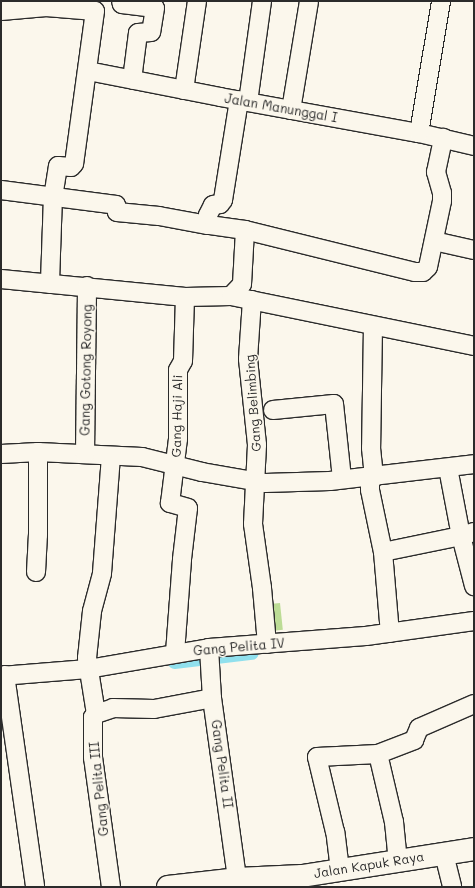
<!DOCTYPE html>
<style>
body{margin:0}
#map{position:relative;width:475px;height:888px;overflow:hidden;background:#fbf7ec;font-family:Mali,sans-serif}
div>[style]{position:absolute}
.green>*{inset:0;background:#bcdc95;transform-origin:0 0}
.canal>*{height:13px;margin:-6.5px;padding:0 6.5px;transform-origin:6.5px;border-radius:6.5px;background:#90e0ed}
.roads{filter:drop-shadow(1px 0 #2b2b2b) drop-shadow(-1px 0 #2b2b2b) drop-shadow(0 1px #2b2b2b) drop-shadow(0 -1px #2b2b2b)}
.minor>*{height:18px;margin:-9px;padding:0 9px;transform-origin:9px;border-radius:9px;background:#fbf7ec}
.major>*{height:22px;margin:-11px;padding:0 11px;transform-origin:11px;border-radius:11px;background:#fbf7ec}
span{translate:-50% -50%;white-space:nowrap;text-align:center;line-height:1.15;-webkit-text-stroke:3px #fbf7ec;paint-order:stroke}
.street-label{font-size:13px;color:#2b2b2b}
.frame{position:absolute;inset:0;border:2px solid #2b2b2b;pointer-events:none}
</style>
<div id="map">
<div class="green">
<div style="left:280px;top:603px;width:27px;height:13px;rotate:84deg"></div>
</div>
<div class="canal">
<div style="left:174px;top:662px;width:78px;rotate:-6.7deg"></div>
</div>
<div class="roads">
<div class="minor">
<div style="left:46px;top:1px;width:6px;rotate:90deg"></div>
<div style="left:46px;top:7px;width:49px;rotate:4.7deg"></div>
<div style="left:95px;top:11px;width:154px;rotate:97.8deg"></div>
<div style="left:74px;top:164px;width:4px;rotate:135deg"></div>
<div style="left:71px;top:167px;width:13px;rotate:-176deg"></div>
<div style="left:58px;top:166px;width:30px;rotate:99deg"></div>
<div style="left:53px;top:196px;width:88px;rotate:92deg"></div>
<div style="left:121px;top:1px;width:3px;rotate:72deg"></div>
<div style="left:122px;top:4px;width:33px;rotate:7deg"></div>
<div style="left:155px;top:8px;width:24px;rotate:99deg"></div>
<div style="left:151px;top:32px;width:13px;rotate:176deg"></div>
<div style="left:138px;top:33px;width:47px;rotate:97.3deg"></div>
<div style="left:1px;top:11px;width:45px;rotate:-5.1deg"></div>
<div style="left:88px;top:71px;width:135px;rotate:11.1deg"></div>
<div style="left:220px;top:97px;width:202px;rotate:10.3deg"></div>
<div style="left:419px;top:133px;width:57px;rotate:13.3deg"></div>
<div style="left:184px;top:90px;width:90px;rotate:-81.7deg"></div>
<div style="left:248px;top:102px;width:102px;rotate:-82.1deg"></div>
<div style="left:291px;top:110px;width:110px;rotate:-80.6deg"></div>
<div style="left:419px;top:133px;width:134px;rotate:-80.5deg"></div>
<div style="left:1px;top:190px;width:116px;rotate:7.4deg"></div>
<div style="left:116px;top:205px;width:7px;rotate:82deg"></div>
<div style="left:117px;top:212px;width:42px;rotate:5.4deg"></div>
<div style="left:159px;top:216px;width:50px;rotate:10.4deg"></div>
<div style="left:245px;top:230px;width:175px;rotate:13.9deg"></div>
<div style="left:415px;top:272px;width:8px"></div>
<div style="left:423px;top:272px;width:7px;rotate:-45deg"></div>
<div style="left:428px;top:267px;width:67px;rotate:-78deg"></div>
<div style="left:442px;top:201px;width:8px;rotate:-90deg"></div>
<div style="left:442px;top:193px;width:22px;rotate:-106deg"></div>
<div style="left:436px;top:172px;width:35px;rotate:-78deg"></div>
<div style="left:434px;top:241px;width:41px;rotate:12.7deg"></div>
<div style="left:1px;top:279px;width:185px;rotate:5.6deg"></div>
<div style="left:185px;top:297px;width:46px;rotate:-1.2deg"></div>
<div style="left:231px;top:296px;width:248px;rotate:11.6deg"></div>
<div style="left:231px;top:296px;width:16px;rotate:-47deg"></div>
<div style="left:242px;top:284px;width:54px;rotate:-86.8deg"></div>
<div style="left:245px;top:230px;width:37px;rotate:-172deg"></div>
<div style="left:208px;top:225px;width:10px;rotate:-90deg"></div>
<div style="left:208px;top:215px;width:11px;rotate:-63deg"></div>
<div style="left:213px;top:205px;width:7px;rotate:-8deg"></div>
<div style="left:220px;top:204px;width:5px;rotate:-53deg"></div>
<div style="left:223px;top:200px;width:101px;rotate:-80.9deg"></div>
<div style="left:252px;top:300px;width:59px;rotate:93.9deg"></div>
<div style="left:248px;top:359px;width:86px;rotate:84deg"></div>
<div style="left:257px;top:445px;width:79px;rotate:92.9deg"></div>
<div style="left:253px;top:524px;width:65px;rotate:82deg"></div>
<div style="left:262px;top:588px;width:56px;rotate:84.9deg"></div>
<div style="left:373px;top:326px;width:122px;rotate:90.9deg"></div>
<div style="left:371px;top:448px;width:28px;rotate:84deg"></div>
<div style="left:374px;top:476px;width:8px;rotate:120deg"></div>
<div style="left:370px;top:483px;width:7px;rotate:90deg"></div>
<div style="left:370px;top:490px;width:63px;rotate:78.2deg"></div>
<div style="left:383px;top:552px;width:81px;rotate:85.1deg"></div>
<div style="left:273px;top:410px;width:61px;rotate:-5.6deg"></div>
<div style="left:334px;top:404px;width:75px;rotate:83.9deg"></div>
<div style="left:1px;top:454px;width:37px;rotate:-3deg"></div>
<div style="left:38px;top:452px;width:104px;rotate:2.8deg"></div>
<div style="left:142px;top:457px;width:62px;rotate:14deg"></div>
<div style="left:202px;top:472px;width:64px;rotate:9.9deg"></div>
<div style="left:265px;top:483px;width:65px;rotate:-1.8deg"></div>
<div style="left:330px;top:481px;width:145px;rotate:-6.7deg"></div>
<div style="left:85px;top:454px;width:168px;rotate:-89.3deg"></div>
<div style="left:448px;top:468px;width:69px;rotate:79.2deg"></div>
<div style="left:461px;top:536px;width:52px;rotate:75.4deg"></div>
<div style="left:383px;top:552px;width:80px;rotate:-11.6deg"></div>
<div style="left:461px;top:536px;width:14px;rotate:-17deg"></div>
<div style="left:36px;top:572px;width:37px;rotate:-87deg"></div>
<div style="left:38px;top:535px;width:83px;rotate:-90deg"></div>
<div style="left:209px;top:648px;width:50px;rotate:86.6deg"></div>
<div style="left:212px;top:698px;width:183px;rotate:82.1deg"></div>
<div style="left:175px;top:653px;width:94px;rotate:-85.7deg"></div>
<div style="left:182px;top:559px;width:51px;rotate:-83.3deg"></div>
<div style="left:188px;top:508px;width:19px;rotate:-164deg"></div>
<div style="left:170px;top:503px;width:64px;rotate:-82.9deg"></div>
<div style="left:178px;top:439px;width:69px;rotate:-90deg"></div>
<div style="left:178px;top:370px;width:10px;rotate:-61deg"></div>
<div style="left:183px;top:361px;width:64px;rotate:-88.2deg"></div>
<div style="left:5px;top:675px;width:214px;rotate:81.9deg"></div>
<div style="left:1px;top:676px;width:87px;rotate:-4.6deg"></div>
<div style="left:88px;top:669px;width:123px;rotate:-9.8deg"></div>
<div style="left:209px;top:648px;width:157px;rotate:-4.4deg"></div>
<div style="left:366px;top:636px;width:109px;rotate:-7.9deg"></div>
<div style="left:96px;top:714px;width:18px;rotate:-19deg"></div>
<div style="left:113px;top:708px;width:41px;rotate:1.4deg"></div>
<div style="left:154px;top:709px;width:59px;rotate:-10.7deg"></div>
<div style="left:378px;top:754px;width:70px;rotate:76.8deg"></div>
<div style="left:394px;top:822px;width:40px;rotate:84.3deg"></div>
<div style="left:444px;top:854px;width:34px;rotate:76deg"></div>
<div style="left:340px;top:870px;width:38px;rotate:-97deg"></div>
<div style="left:335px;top:832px;width:77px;rotate:-103.5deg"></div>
<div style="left:317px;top:757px;width:61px;rotate:-2.8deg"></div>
<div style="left:378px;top:754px;width:39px;rotate:-21deg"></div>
<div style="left:414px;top:740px;width:13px;rotate:-67deg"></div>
<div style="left:419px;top:728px;width:60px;rotate:-23.6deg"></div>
<div style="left:111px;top:887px;width:130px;rotate:-97.9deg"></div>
<div style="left:93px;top:758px;width:41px;rotate:-90deg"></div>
<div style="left:93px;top:717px;width:4px;rotate:-45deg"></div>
<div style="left:96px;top:714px;width:57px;rotate:-99.1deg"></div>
<div style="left:87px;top:658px;width:47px;rotate:-83.9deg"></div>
<div style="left:92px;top:611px;width:39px;rotate:-75deg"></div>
<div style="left:102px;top:573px;width:117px;rotate:-85.6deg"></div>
</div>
<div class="major">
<div style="left:168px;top:887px;width:69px;rotate:-6.6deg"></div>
<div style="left:237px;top:879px;width:65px;rotate:-2.6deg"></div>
<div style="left:302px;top:876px;width:174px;rotate:-8.9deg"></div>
</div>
</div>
<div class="street-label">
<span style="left:281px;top:108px;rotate:10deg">Jalan Manunggal I</span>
<span style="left:86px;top:370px;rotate:-89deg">Gang Gotong Royong</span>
<span style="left:253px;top:403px;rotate:-94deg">Gang Belimbing</span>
<span style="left:177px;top:416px;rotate:-89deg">Gang Haji Ali</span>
<span style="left:239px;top:647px;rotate:-5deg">Gang Pelita IV</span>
<span style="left:222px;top:764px;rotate:82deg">Gang Pelita II</span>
<span style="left:99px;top:789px;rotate:-96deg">Gang Pelita III</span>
<span style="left:369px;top:865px;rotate:-9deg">Jalan Kapuk Raya</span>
</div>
<div class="frame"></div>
</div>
